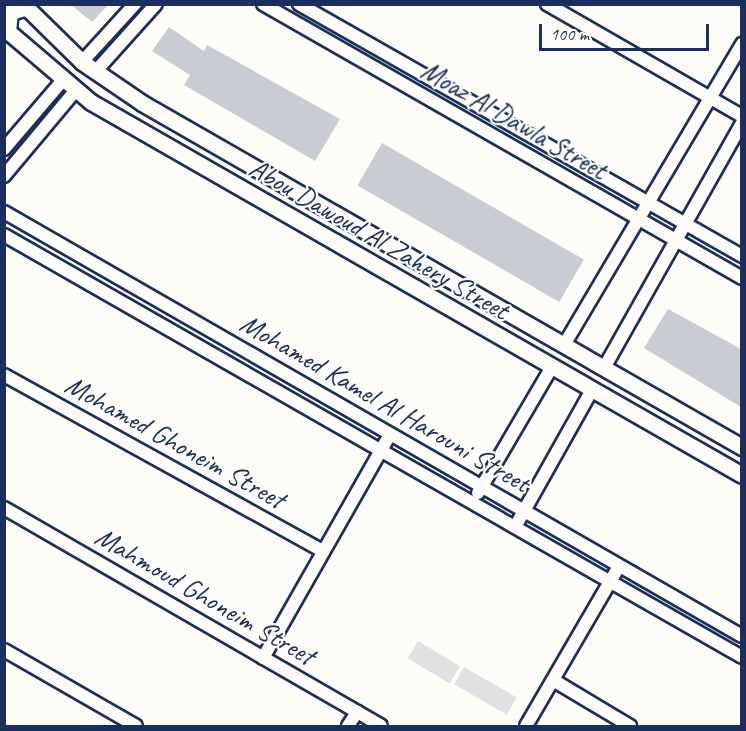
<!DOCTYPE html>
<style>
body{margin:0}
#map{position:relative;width:746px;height:731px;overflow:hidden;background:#fdfcf7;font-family:Caveat,sans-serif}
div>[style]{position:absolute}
.green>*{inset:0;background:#e0e1e3;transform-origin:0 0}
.building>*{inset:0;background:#c9ccd3;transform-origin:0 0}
.roads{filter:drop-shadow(2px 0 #1b2f5e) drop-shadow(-2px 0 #1b2f5e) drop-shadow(0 2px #1b2f5e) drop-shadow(0 -2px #1b2f5e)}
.minor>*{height:12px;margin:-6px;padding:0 6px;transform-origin:6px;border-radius:6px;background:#fdfcf7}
.tertiary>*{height:15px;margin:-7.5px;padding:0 7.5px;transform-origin:7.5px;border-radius:7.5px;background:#fdfcf7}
span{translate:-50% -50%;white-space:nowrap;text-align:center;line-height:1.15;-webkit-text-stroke:4.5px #fdfcf7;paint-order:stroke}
.street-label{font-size:28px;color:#1b2f5e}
.frame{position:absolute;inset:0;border:6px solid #1b2f5e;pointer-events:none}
.scale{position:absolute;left:539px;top:24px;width:170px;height:27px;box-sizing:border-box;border:3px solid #1b2f5e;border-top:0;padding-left:8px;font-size:18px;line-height:21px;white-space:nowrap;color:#1b2f5e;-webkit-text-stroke:4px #fdfcf7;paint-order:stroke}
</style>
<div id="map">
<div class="green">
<div style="left:418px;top:641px;width:49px;height:20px;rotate:31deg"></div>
<div style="left:464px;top:667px;width:61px;height:20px;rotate:30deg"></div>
</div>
<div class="building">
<div style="clip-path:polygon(70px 4px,109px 4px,92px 22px)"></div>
<div style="clip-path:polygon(169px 27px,204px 51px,207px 45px,340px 119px,315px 161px,184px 85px,190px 75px,152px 51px)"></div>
<div style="left:382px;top:143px;width:233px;height:49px;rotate:30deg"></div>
<div style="clip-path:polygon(668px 309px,741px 349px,741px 407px,644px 348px)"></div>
</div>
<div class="roads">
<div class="minor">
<div style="left:263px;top:4px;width:552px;rotate:29.77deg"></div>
<div style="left:299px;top:4px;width:510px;rotate:29.63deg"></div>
<div style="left:547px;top:4px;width:225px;rotate:29.9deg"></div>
<div style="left:82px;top:62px;width:79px;rotate:-47.6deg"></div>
<div style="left:95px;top:72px;width:91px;rotate:-48.1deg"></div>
<div style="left:4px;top:149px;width:89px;rotate:-49.5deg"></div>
<div style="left:4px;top:176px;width:111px;rotate:-50.1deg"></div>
<div style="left:4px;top:212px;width:851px;rotate:29.88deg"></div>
<div style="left:4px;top:235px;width:850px;rotate:29.76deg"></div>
<div style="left:564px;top:345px;width:350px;rotate:-59.4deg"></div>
<div style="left:604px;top:368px;width:281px;rotate:-60.6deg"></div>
<div style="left:4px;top:375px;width:364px;rotate:28.9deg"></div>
<div style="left:478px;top:493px;width:146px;rotate:-59.6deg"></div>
<div style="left:4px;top:508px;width:435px;rotate:30deg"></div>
<div style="left:515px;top:527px;width:157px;rotate:-60.7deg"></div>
<div style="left:4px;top:650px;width:152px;rotate:29.9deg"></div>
<div style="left:263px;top:658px;width:257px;rotate:-60.4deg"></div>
<div style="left:553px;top:680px;width:90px;rotate:30.9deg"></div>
<div style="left:348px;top:726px;width:17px;rotate:-57deg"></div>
<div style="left:526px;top:726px;width:185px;rotate:-59.8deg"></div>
</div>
<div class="tertiary">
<div style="left:23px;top:4px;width:83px;rotate:44.5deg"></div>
<div style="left:82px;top:62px;width:73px;rotate:34.3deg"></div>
<div style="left:142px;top:103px;width:692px;rotate:29.83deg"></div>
<div style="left:4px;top:28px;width:114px;rotate:40.4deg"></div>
<div style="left:91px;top:102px;width:750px;rotate:29.81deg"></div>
<div style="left:8px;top:31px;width:19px;rotate:-84deg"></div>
<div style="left:10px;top:12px;width:16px;rotate:-15deg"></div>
</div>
</div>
<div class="street-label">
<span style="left:514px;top:120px;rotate:30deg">Moaz Al Dawla Street</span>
<span style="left:379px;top:239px;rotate:30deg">Abou Dawoud Al Zahery Street</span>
<span style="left:385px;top:403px;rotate:30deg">Mohamed Kamel Al Harouni Street</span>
<span style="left:175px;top:442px;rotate:29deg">Mohamed Ghoneim Street</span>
<span style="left:205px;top:596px;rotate:30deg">Mahmoud Ghoneim Street</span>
</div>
<div class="frame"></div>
<div class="scale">100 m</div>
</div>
